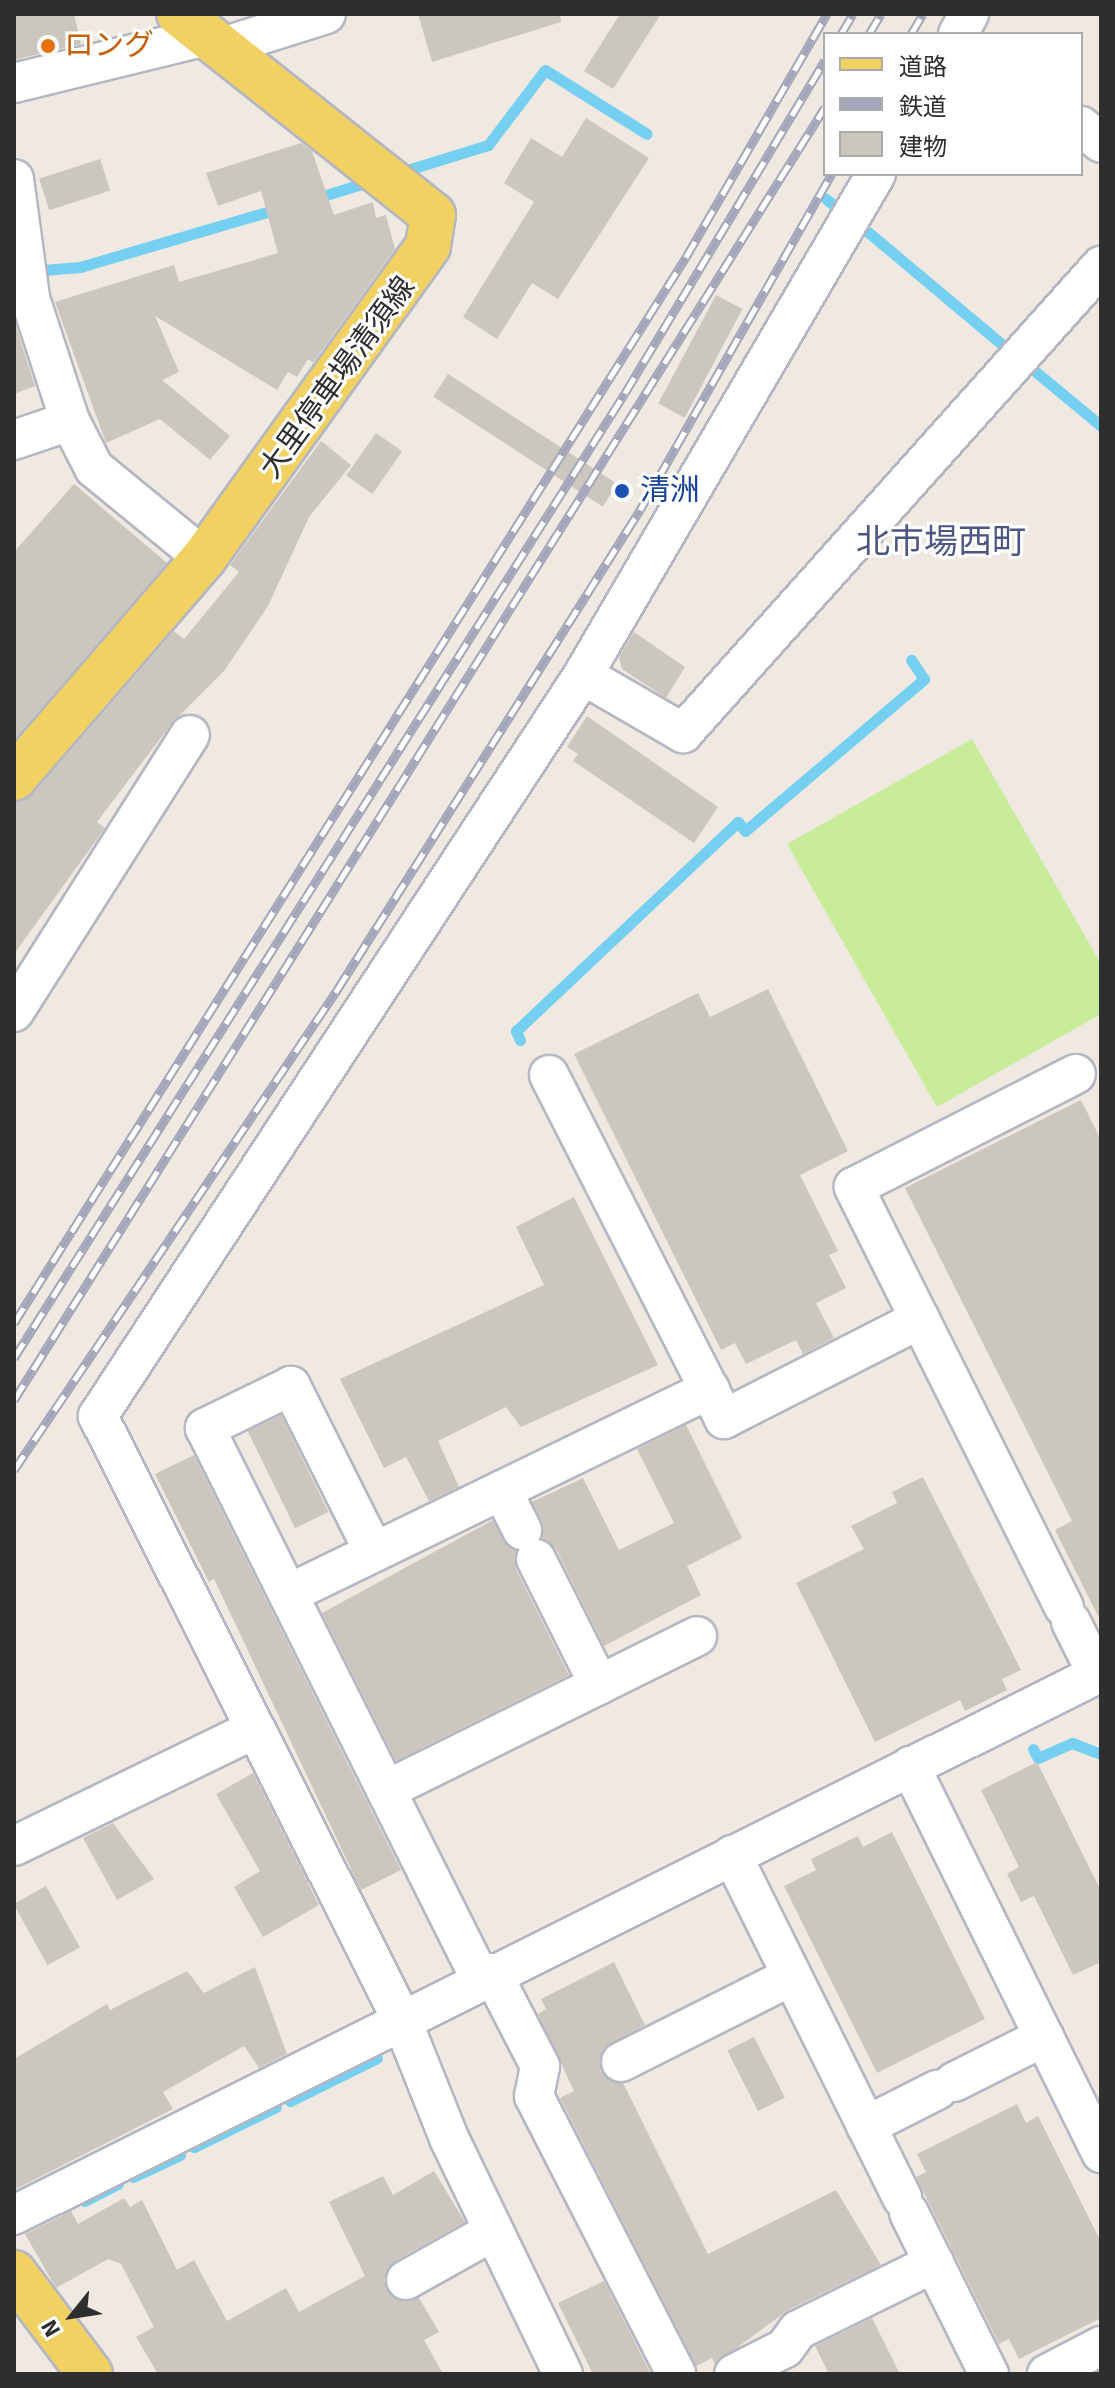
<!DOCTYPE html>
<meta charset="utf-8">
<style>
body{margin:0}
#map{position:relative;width:1115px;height:2388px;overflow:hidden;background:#efe9e1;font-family:Signika,"Noto Sans JP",sans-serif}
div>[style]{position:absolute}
.pitch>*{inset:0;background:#c9ec9a}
.stream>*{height:11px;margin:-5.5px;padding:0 5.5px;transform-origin:5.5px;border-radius:5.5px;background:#75cff0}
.building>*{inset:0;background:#cbc7bf;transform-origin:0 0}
.roads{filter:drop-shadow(2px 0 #b4b7c1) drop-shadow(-2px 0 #b4b7c1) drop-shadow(0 2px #b4b7c1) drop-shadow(0 -2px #b4b7c1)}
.minor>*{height:38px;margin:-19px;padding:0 19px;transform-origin:19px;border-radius:19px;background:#fff}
.major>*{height:44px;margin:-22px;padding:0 22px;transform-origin:22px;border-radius:22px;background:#f2d163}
.rail>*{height:9px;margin-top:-4.5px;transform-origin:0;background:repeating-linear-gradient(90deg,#fff 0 18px,#a3a6b8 0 36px);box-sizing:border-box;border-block:2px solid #a3a6b8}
.dots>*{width:22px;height:22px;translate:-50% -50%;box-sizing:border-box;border:4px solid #fff;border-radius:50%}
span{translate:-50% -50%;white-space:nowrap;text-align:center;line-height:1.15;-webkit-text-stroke:6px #fff;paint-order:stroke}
.food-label{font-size:30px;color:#c56008}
.left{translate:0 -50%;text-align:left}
.street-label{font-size:30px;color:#2e2e2e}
.transit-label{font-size:30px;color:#164399}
.quarter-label{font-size:34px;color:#4d5680}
.frame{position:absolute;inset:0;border:16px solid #2e2e2e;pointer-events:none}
.legend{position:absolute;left:823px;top:32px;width:260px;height:144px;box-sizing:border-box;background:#fff;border:2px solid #ababab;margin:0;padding:10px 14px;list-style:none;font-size:24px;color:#2e2e2e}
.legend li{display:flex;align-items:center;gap:16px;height:40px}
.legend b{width:40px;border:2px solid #ababab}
.north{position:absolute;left:32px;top:2276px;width:80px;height:80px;-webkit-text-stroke:6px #fff;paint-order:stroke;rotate:240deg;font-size:22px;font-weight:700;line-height:32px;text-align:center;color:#2e2e2e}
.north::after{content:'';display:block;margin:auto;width:28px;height:36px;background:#2e2e2e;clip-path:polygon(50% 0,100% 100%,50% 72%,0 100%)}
</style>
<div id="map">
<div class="pitch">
<div style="clip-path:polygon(972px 739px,1101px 964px,1101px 1014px,937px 1107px,787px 844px)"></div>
</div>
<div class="stream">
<div style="left:404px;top:171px;width:88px;rotate:-17.2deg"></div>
<div style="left:488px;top:145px;width:94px;rotate:-52.8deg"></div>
<div style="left:545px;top:70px;width:120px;rotate:32.1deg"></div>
<div style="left:313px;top:199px;width:51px;rotate:-17deg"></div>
<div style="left:826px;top:199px;width:16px;rotate:38deg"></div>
<div style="left:868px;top:232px;width:177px;rotate:40deg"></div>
<div style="left:31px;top:271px;width:49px;rotate:-4.7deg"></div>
<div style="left:80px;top:267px;width:209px;rotate:-16.4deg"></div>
<div style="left:1036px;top:372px;width:85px;rotate:39.7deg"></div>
<div style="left:520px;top:1040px;width:10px;rotate:-114deg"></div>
<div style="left:516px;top:1031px;width:305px;rotate:-43.3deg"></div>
<div style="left:738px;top:822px;width:11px;rotate:52deg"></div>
<div style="left:745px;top:831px;width:235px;rotate:-40.3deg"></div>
<div style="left:924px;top:679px;width:23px;rotate:-124deg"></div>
<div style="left:1033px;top:1749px;width:10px;rotate:61deg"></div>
<div style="left:1038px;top:1758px;width:37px;rotate:-24deg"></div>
<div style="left:1072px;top:1743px;width:31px;rotate:21deg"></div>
<div style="left:290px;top:2101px;width:97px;rotate:-26.3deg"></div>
<div style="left:194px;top:2147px;width:91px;rotate:-26deg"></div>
<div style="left:133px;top:2177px;width:52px;rotate:-25.1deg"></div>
<div style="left:84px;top:2201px;width:38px;rotate:-27deg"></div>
</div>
<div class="building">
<div style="clip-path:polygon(14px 14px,74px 14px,81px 44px,14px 60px)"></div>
<div style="clip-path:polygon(418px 14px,560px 14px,561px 22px,432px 62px)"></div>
<div style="clip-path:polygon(620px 14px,661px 14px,613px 89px,584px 71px)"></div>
<div style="clip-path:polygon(586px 118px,649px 158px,558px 299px,532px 283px,497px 339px,463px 317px,534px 202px,504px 183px,531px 138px,562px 157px)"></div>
<div style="clip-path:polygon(301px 143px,312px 151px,334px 215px,373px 202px,376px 218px,386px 215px,395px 249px,313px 363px,308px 359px,297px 377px,288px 372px,277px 390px,155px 316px,179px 372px,162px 380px,230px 436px,210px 460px,160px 419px,106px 443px,55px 302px,174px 265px,179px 282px,278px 253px,261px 191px,218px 206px,206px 173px)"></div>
<div style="left:100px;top:159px;width:33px;height:64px;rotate:72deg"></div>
<div style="left:716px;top:295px;width:30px;height:123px;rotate:28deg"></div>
<div style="clip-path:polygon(14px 320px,35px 386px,14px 394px)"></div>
<div style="left:448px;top:374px;width:202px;height:27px;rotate:33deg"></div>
<div style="left:376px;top:433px;width:32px;height:52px;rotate:35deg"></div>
<div style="clip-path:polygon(321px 441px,351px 465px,309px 517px,268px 606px,224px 671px,172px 723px,97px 822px,105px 828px,14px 954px,14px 802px,33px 794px,174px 631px,184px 639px,239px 572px,230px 565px)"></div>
<div style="clip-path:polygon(74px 484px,167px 563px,14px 740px,14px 552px)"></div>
<div style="clip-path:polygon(634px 632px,685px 667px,666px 698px,622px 669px,619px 657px)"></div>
<div style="clip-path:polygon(587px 716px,718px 807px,694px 843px,573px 761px,578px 754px,567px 747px)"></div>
<div style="clip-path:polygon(768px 989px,848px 1151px,800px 1175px,838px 1251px,829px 1255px,846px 1288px,816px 1303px,834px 1338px,803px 1354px,796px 1340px,746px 1364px,735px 1343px,721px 1350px,574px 1054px,698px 993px,710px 1017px)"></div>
<div style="clip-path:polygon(1081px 1100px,1101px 1140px,1101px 1622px,1055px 1530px,1072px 1521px,905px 1188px)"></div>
<div style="clip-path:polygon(574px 1197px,658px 1365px,521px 1427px,506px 1407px,438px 1441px,459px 1487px,429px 1501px,406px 1457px,384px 1468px,340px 1379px,544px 1285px,516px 1227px)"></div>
<div style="left:281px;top:1415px;width:108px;height:37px;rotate:64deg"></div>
<div style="clip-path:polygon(686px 1425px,742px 1538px,687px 1566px,701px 1595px,604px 1646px,556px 1549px,542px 1538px,532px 1502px,583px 1478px,619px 1550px,674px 1523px,637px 1449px)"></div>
<div style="clip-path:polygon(194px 1455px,401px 1870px,361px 1890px,214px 1579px,209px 1582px,155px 1474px)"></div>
<div style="clip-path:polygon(923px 1477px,1021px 1670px,1002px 1679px,1007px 1690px,965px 1711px,960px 1700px,875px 1742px,796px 1583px,864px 1549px,851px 1526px,897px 1503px,892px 1492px)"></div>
<div style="clip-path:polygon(493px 1520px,516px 1551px,516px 1569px,569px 1675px,396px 1761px,322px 1613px)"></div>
<div style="clip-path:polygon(1037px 1762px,1101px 1891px,1101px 1962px,1073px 1975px,1034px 1896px,1021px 1902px,1007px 1874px,1019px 1867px,981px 1790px)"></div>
<div style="clip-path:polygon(253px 1773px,319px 1905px,263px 1937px,234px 1887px,260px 1871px,216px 1794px)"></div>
<div style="clip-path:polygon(113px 1823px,154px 1879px,117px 1900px,83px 1838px)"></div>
<div style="clip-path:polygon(892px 1832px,985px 2019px,877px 2073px,784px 1886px,816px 1870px,811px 1859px,858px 1836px,863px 1847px)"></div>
<div style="left:46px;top:1886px;width:70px;height:37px;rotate:61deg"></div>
<div style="clip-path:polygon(614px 1962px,645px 2025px,603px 2049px,601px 2071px,623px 2083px,708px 2254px,836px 2190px,881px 2265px,788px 2310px,715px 2364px,712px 2358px,696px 2366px,560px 2098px,574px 2091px,538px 2014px,546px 2009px,541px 1999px)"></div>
<div style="clip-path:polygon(255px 1967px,287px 2054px,259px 2068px,244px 2046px,163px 2092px,173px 2109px,14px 2190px,14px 2059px,107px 2004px,110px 2010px,187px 1971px,204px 1993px)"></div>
<div style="left:754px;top:2037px;width:68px;height:30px;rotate:63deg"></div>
<div style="clip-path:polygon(1017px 2104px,1026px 2123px,1038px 2116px,1101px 2242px,1101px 2318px,1019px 2359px,1009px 2339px,999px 2344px,916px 2177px,926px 2172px,917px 2154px)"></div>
<div style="clip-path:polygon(434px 2171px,465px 2222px,395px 2261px,384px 2280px,395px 2299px,419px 2298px,439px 2332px,424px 2340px,443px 2374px,158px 2374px,136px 2337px,154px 2327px,121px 2264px,108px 2259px,56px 2288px,25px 2234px,71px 2211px,78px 2224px,124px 2198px,130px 2207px,142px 2200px,177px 2270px,194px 2260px,227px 2321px,286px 2288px,299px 2312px,365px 2276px,329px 2202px,383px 2176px,393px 2195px)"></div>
<div style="clip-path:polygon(604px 2281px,650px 2372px,647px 2374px,593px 2374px,558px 2303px)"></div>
<div style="clip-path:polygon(872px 2318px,900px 2374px,829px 2374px,815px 2346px)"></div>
</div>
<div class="roads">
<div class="minor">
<div style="left:958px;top:34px;width:23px;rotate:-61deg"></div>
<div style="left:222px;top:47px;width:109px;rotate:-17.6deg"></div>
<div style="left:14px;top:83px;width:199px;rotate:-13.7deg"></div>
<div style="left:1081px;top:126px;width:26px;rotate:40deg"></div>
<div style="left:14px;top:179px;width:120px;rotate:82.3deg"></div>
<div style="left:30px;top:298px;width:129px;rotate:72deg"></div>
<div style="left:70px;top:421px;width:53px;rotate:62.9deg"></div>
<div style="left:94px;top:468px;width:142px;rotate:39.3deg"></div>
<div style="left:14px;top:440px;width:59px;rotate:-18.7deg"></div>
<div style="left:583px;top:675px;width:116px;rotate:30.1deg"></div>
<div style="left:683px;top:733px;width:627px;rotate:-48.17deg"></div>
<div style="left:14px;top:1012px;width:328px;rotate:-57.6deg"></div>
<div style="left:549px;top:1075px;width:386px;rotate:63deg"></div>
<div style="left:724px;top:1419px;width:220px;rotate:-27deg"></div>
<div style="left:502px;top:1490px;width:45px;rotate:63.4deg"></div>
<div style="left:374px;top:1552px;width:186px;rotate:-116.6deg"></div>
<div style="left:291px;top:1386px;width:96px;rotate:154deg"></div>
<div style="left:205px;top:1428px;width:615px;rotate:63.43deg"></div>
<div style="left:536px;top:1559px;width:141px;rotate:63.4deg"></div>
<div style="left:288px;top:1594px;width:469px;rotate:-25.9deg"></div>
<div style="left:1064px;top:1607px;width:470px;rotate:-116.6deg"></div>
<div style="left:854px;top:1187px;width:249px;rotate:-27deg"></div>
<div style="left:1071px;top:1622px;width:58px;rotate:63.4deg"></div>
<div style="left:910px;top:1766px;width:432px;rotate:63.7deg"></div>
<div style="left:386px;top:1790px;width:347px;rotate:-26.3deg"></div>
<div style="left:14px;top:1846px;width:268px;rotate:-25.9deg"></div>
<div style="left:732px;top:1855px;width:383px;rotate:63.6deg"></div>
<div style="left:492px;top:1973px;width:105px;rotate:62.7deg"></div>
<div style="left:540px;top:2066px;width:31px;rotate:101deg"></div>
<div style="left:534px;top:2096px;width:312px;rotate:62.9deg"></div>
<div style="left:621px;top:2062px;width:191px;rotate:-26.7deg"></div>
<div style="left:954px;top:2082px;width:101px;rotate:-26.6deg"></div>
<div style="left:866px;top:2126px;width:80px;rotate:-26.9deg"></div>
<div style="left:909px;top:2213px;width:180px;rotate:63.6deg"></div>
<div style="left:14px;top:2215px;width:1215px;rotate:-26.54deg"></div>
<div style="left:406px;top:2280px;width:98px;rotate:-29.2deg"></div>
<div style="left:563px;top:2374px;width:262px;rotate:-115.8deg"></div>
<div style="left:449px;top:2138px;width:129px;rotate:-111.8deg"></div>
<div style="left:401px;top:2018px;width:674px;rotate:-116.72deg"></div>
<div style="left:98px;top:1416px;width:886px;rotate:-56.79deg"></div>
<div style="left:583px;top:675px;width:580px;rotate:-59.68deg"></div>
<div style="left:734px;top:2374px;width:57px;rotate:-27deg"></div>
<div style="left:785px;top:2348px;width:22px;rotate:-54deg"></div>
<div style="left:798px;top:2330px;width:152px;rotate:-26.2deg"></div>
<div style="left:1047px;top:2374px;width:61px;rotate:-27.4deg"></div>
</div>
<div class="major">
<div style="left:14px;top:778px;width:291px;rotate:-49.2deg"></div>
<div style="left:204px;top:558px;width:384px;rotate:-54.3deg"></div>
<div style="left:428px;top:246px;width:31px;rotate:-81deg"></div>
<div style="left:433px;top:215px;width:324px;rotate:-141.6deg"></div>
<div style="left:14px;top:2273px;width:126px;rotate:53deg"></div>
</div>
</div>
<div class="rail">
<div style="left:841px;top:34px;width:23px;rotate:-59deg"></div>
<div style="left:869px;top:34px;width:23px;rotate:-59deg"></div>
<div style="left:911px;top:34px;width:23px;rotate:-59deg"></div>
<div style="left:14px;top:1323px;width:1260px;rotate:-57.77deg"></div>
<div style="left:686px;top:257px;width:281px;rotate:-59.9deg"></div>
<div style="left:14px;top:1358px;width:1142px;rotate:-57.66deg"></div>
<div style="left:625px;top:393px;width:388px;rotate:-59deg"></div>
<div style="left:14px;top:1400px;width:1526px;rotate:-57.9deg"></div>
<div style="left:14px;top:1470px;width:579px;rotate:-56.06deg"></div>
<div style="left:337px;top:990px;width:568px;rotate:-57.74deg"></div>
<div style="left:640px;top:510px;width:387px;rotate:-60.3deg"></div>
</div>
<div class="dots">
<div style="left:48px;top:46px;background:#e8710a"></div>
<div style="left:622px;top:491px;background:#1a4fb4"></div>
</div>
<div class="food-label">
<span class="left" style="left:64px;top:46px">ロング</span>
</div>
<div class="street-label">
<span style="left:338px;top:378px;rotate:-54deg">大里停車場清須線</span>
</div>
<div class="transit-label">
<span class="left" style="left:640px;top:491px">清洲</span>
</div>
<div class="quarter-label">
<span style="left:941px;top:543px">北市場西町</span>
</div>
<div class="frame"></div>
<ul class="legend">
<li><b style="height:10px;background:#f2d163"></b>道路</li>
<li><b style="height:10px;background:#a3a6b8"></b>鉄道</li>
<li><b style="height:22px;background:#cbc7bf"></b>建物</li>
</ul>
<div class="north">N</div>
</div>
